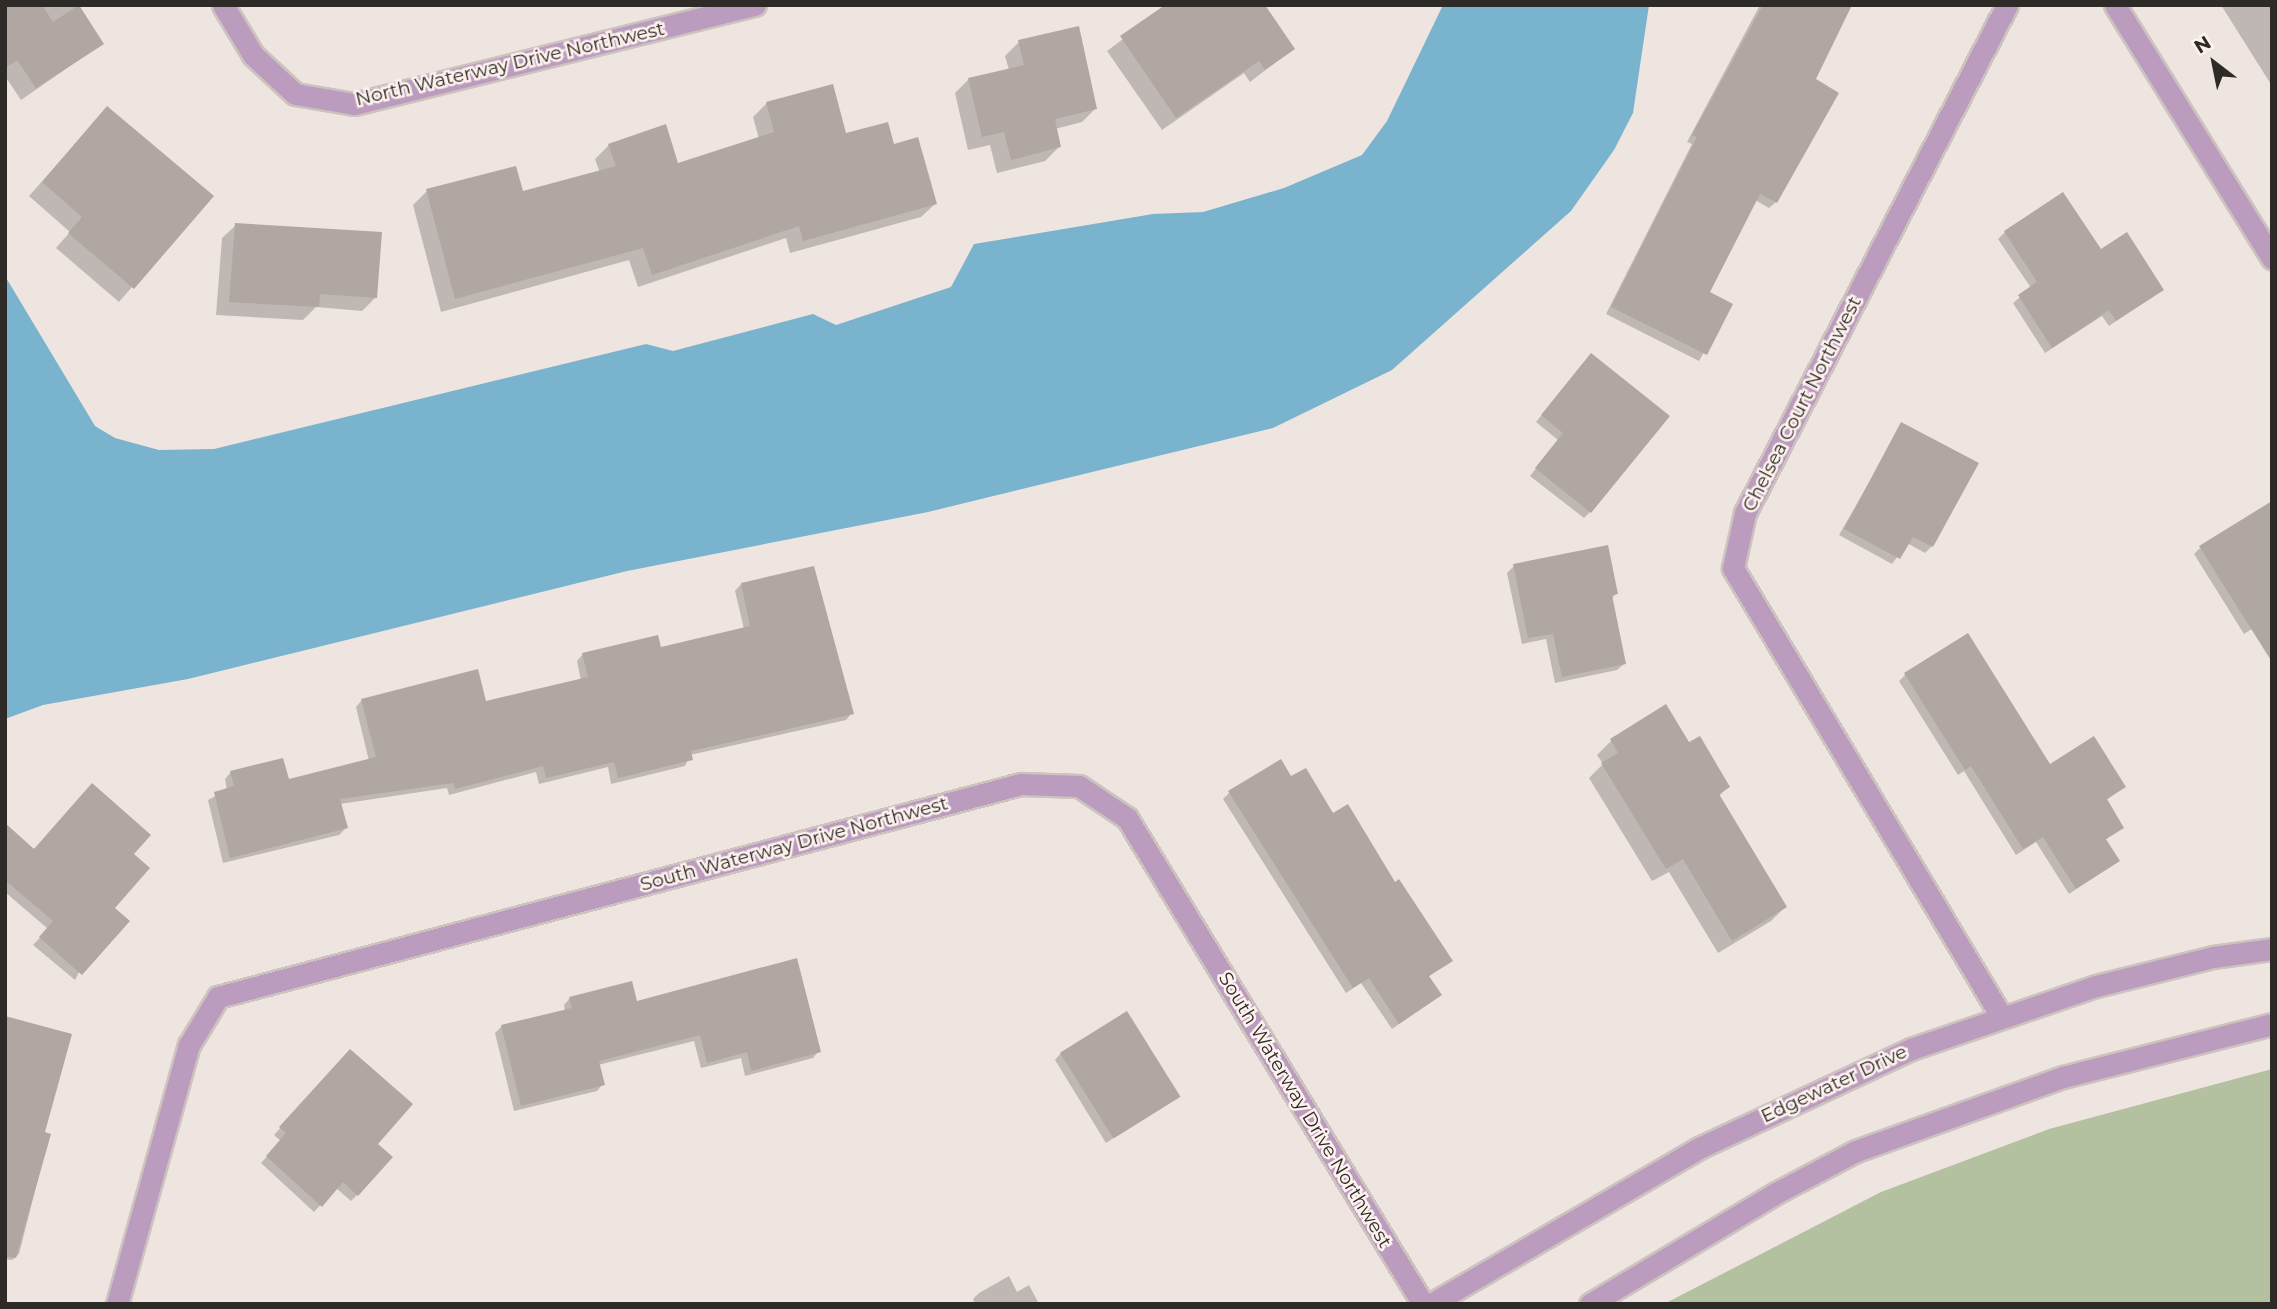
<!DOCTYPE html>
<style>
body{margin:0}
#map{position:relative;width:2277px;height:1309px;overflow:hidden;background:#efe5e0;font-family:Montserrat,sans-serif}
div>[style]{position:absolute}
.green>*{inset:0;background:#b4c1a0}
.water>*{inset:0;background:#7ab3ce}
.shadow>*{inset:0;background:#0003}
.building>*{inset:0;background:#b0a6a2;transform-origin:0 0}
.roads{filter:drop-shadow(2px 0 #ccc3bf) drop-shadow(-2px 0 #ccc3bf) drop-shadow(0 2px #ccc3bf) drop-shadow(0 -2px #ccc3bf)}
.minor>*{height:21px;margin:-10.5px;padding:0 10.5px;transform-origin:10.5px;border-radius:10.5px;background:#bb9cbe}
span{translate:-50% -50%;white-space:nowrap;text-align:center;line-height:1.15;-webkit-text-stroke:5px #fdf2ed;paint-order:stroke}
.street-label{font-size:19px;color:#2e2a28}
.frame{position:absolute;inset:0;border:7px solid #2e2a28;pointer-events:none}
.north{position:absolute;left:2179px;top:28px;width:70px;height:70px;-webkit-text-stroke:5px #fdf2ed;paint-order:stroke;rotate:328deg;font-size:19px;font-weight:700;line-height:28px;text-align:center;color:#2e2a28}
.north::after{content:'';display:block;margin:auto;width:24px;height:32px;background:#2e2a28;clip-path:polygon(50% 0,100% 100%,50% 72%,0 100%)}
</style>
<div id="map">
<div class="green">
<div style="clip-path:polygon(2272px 1069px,2272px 1304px,1664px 1304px,1881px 1192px,2049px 1129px)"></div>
</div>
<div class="water">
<div style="clip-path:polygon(1443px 5px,1649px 5px,1633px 113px,1614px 150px,1571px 211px,1392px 370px,1273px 428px,928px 512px,627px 571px,188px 679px,43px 705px,5px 719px,5px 276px,95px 426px,115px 438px,159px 450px,214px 449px,646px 344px,673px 351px,813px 314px,836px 325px,951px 287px,974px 244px,1153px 214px,1203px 212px,1284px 188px,1362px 155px,1387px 121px)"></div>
</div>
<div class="shadow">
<div style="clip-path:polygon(5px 5px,77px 5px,102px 44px,21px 100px,5px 76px)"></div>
<div style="clip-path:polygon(1760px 5px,1850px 5px,1813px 80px,1776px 202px,1769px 208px,1755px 200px,1707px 293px,1731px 305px,1699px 361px,1606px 314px,1692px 144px,1687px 142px)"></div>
<div style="clip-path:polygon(2221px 5px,2272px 5px,2272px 86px)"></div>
<div style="clip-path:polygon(1167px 6px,1293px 49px,1250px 82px,1244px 73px,1162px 130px,1107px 51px)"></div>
<div style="clip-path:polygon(1019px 42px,1095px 109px,1082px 122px,1055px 129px,1059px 147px,1045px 161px,997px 173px,990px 145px,968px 150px,955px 93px,969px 79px,1009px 70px,1005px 56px)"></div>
<div style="clip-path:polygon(767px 103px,845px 136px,935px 204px,921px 217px,790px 253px,786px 238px,638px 287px,629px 260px,441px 312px,413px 205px,427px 191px,522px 194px,600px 173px,595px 159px,609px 145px,677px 165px,759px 139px,753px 117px)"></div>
<div style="clip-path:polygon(107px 108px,211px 196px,119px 302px,56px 248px,70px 232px,29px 196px)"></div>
<div style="clip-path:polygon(236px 225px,376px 297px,362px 311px,316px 307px,303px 320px,216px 315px,222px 238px)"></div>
<div style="clip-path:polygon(2005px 232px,2101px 252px,2162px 289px,2109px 326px,2102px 316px,2045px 353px,2013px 303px,2031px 288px,1998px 239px)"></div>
<div style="clip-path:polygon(1585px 362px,1590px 512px,1584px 518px,1530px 476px,1558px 440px,1536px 422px)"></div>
<div style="clip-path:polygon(1902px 425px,1932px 546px,1925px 553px,1907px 543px,1892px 564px,1839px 535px)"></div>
<div style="clip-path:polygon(2200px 548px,2272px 616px,2244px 634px,2194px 554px)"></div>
<div style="clip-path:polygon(1514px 566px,1616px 594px,1611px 599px,1624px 664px,1617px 670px,1555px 683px,1546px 639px,1522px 644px,1507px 573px)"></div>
<div style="clip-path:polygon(741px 584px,852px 713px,846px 720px,690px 755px,685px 766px,611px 784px,608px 767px,539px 784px,536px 772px,449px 795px,447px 788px,340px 804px,346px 828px,339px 835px,223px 863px,208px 800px,227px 790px,225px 779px,231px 772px,287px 782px,369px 761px,356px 707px,362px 700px,485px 704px,581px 681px,577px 661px,583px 654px,659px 649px,744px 629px,735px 591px)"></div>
<div style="clip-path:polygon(1906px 674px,2049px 766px,2124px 787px,2105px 801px,2122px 827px,2105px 840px,2118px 861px,2069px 894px,2036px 842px,2016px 855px,1964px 771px,1958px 775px,1899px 681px)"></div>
<div style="clip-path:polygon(1666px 707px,1689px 745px,1728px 787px,1718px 797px,1785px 907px,1771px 921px,1718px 953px,1669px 872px,1652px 881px,1589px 778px,1603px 764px,1597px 755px,1611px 741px)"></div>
<div style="clip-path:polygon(1229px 793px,1332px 815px,1394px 885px,1450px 960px,1428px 977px,1440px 995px,1392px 1029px,1361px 983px,1346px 993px,1223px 799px)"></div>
<div style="clip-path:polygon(5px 847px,132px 854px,112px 908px,75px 980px,33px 945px,48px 929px,5px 892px)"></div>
<div style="clip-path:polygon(570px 998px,636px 1003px,819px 1051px,813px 1058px,745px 1076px,741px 1058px,701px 1068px,694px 1041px,598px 1065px,603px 1084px,597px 1091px,514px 1111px,495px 1033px,502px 1026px,565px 1011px,564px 1005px)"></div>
<div style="clip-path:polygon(5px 1018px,43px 1133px,49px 1135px,19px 1254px,12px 1260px,5px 1259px)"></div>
<div style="clip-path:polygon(1061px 1053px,1178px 1096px,1106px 1143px,1055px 1060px)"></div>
<div style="clip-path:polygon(343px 1058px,375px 1144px,357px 1195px,351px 1201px,336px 1188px,314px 1212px,261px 1163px,281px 1141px,274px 1135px)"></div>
<div style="clip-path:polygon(1009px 1276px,1017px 1292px,1029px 1285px,1039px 1304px,975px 1304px,973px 1299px,979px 1293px)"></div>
</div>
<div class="building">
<div style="clip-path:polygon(5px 5px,42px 5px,53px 22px,79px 5px,104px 44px,36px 88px,17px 60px,5px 68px)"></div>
<div style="clip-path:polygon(1165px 5px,1265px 5px,1295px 49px,1265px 70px,1259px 61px,1176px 118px,1120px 36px)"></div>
<div style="clip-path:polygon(1763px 5px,1852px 5px,1816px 79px,1839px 93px,1777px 203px,1760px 194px,1710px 292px,1733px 304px,1707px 355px,1611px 307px,1697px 137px,1692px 135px)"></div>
<div style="clip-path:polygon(1079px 26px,1097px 109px,1055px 119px,1061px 147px,1011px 160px,1004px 132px,982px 137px,968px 78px,1024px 65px,1018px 40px)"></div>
<div style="clip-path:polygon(833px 84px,846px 133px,888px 122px,894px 144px,918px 137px,937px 204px,803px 241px,799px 226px,652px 275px,643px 248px,455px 299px,426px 189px,516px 166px,523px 191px,616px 166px,608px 144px,666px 124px,678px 163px,774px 132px,766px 102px)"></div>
<div style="clip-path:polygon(107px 106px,214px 196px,134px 289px,68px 233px,82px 217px,42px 182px)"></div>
<div style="clip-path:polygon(2063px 192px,2101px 249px,2127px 232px,2164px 290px,2116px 321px,2109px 310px,2052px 348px,2018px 295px,2037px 282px,2004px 231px)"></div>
<div style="clip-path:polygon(235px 223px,382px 232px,377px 298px,320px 294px,319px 307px,229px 302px)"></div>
<div style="clip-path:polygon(1591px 353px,1670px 416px,1591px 513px,1535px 468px,1563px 433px,1541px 415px)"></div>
<div style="clip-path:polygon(1901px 422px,1979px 463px,1933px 547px,1913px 537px,1900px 559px,1844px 529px)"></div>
<div style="clip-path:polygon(2272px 501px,2272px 662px,2199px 546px)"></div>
<div style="clip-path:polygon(1608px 545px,1618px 594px,1612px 595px,1626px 664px,1562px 677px,1553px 634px,1528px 638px,1513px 564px)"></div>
<div style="clip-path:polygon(814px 566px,854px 714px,691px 751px,693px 760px,618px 778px,614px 762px,546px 778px,543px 766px,455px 789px,453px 783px,340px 799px,348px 828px,230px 858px,214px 792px,234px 786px,230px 771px,283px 758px,289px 779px,376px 757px,361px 699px,478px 669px,486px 701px,588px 677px,582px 653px,658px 635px,661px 647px,750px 626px,741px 583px)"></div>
<div style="clip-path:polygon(1968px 633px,2050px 764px,2094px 736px,2126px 787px,2107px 799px,2124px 828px,2106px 839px,2120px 861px,2076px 889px,2043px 837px,2023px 849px,1971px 766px,1965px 770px,1904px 673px)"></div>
<div style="clip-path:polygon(1666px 704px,1689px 742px,1700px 736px,1730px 787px,1719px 794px,1787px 907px,1732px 941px,1683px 859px,1666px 869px,1601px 763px,1618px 753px,1610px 739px)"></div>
<div style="clip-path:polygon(1281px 759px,1291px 776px,1306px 768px,1333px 813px,1348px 804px,1395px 882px,1399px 879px,1453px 961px,1429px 976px,1442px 995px,1399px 1024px,1369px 978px,1353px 988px,1228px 791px)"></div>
<div style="clip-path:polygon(92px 783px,151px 835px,134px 854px,150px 868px,115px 908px,130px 921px,82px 975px,39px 937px,53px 921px,5px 880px,5px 823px,34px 849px)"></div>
<div style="clip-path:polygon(797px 958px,821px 1052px,751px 1071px,747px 1052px,707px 1063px,700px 1035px,599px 1061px,605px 1085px,521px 1106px,501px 1025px,572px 1008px,569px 997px,632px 981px,637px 1001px)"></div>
<div style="left:1127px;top:1011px;width:101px;height:79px;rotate:58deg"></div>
<div style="clip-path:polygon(5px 1016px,72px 1034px,45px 1132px,51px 1134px,16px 1258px,5px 1256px)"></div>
<div style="clip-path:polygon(350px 1049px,413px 1104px,378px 1144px,393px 1157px,358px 1196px,343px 1182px,322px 1207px,266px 1156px,286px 1133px,279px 1127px)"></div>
</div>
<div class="roads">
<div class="minor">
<div style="left:223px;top:5px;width:58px;rotate:59deg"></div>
<div style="left:253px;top:55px;width:57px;rotate:42.9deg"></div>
<div style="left:295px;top:94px;width:60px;rotate:9.6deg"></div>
<div style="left:354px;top:104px;width:413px;rotate:-13.9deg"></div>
<div style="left:2115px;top:5px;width:298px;rotate:58.2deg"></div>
<div style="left:2001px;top:1016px;width:522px;rotate:-120.89deg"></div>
<div style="left:1733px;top:568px;width:56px;rotate:-77.7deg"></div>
<div style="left:1745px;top:513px;width:572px;rotate:-62.72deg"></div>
<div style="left:117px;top:1304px;width:269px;rotate:-74.5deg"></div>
<div style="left:189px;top:1045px;width:56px;rotate:-58.9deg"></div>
<div style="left:218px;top:997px;width:831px;rotate:-14.86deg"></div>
<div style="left:1021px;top:784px;width:58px;rotate:2deg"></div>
<div style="left:1079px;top:786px;width:58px;rotate:33.7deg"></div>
<div style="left:1127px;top:818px;width:569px;rotate:58.66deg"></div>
<div style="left:1431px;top:1304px;width:310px;rotate:-30.2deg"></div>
<div style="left:1699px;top:1148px;width:234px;rotate:-25deg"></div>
<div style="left:1911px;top:1049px;width:195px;rotate:-18.8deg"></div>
<div style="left:2096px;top:986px;width:121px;rotate:-13.9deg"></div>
<div style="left:2213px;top:957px;width:60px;rotate:-7.7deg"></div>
<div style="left:1590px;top:1304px;width:217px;rotate:-30.8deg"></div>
<div style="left:1776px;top:1193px;width:90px;rotate:-27.7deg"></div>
<div style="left:1856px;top:1151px;width:220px;rotate:-19.7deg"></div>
<div style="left:2063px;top:1077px;width:216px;rotate:-14.2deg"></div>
</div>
</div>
<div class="street-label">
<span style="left:510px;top:64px;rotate:-13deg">North Waterway Drive Northwest</span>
<span style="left:1802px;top:404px;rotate:-63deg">Chelsea Court Northwest</span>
<span style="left:794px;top:844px;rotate:-15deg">South Waterway Drive Northwest</span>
<span style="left:1834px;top:1084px;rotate:-25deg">Edgewater Drive</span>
<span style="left:1305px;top:1110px;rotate:59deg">South Waterway Drive Northwest</span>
</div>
<div class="frame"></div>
<div class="north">N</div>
</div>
